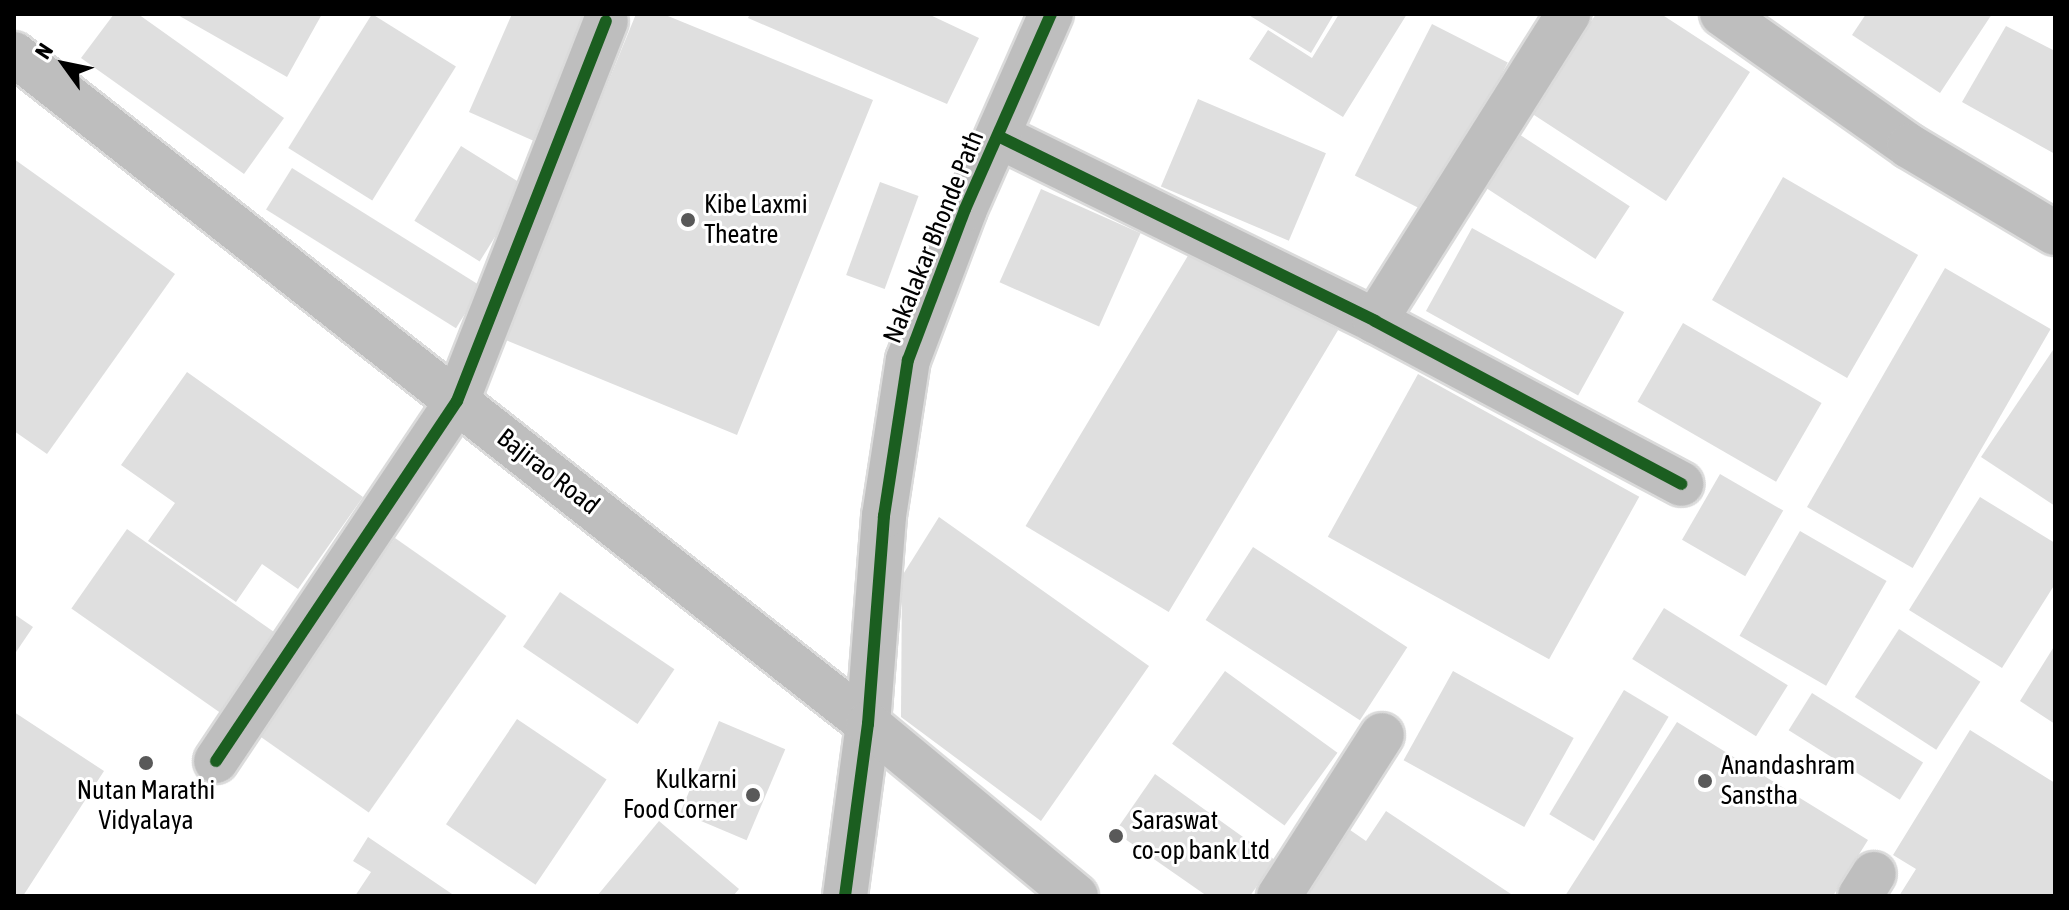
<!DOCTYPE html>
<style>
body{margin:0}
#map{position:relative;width:2069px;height:910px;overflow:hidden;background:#fff;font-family:"Asap Condensed",sans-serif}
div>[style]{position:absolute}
.building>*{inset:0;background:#dfdfdf;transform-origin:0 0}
.roads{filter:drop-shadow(2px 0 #dbdbdb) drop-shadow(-2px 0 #dbdbdb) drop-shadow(0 2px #dbdbdb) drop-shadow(0 -2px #dbdbdb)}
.minor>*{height:44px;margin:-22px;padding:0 22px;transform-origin:22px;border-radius:22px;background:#bebebe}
.highway>*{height:44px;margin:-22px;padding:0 22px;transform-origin:22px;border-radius:22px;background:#bebebe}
.cycleway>*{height:12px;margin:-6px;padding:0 6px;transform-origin:6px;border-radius:6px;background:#1b5e20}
.dots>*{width:22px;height:22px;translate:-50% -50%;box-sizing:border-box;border:4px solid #fff;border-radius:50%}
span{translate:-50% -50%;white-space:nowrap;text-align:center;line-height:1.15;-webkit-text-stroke:6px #fff;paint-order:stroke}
.poi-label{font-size:26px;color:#000}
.left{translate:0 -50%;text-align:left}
.right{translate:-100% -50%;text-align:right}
.street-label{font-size:26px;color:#000}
.frame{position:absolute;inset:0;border:16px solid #000;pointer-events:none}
.north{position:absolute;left:24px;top:24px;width:80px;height:80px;-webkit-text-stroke:6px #fff;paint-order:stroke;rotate:303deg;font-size:22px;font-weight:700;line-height:32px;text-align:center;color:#000}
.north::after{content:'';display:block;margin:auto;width:28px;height:36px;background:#000;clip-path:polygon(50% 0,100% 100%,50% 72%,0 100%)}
</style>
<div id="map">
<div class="building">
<div style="clip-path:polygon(114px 14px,138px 14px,284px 118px,244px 174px,81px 58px)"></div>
<div style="clip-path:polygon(176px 14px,322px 14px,287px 77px)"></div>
<div style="left:372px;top:14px;width:99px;height:158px;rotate:32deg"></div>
<div style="clip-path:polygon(512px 14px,591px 14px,534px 141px,469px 112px)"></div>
<div style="clip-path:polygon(636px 14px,663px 14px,873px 100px,737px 435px,503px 339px)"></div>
<div style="clip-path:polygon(750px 14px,928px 14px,979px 38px,947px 104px,748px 18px)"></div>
<div style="clip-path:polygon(1247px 14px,1334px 14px,1311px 53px)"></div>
<div style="clip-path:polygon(1339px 14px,1407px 14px,1343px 117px,1249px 59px,1268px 30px,1312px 58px)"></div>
<div style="clip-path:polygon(1596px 14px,1661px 14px,1750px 72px,1666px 201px,1531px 113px)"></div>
<div style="clip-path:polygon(1866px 14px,1992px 14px,1940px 93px,1852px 35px)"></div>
<div style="left:1432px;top:24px;width:85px;height:170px;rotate:27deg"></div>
<div style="clip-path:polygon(2006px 26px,2055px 51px,2055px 154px,1962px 102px)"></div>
<div style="left:1198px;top:99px;width:139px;height:95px;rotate:23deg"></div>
<div style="left:1514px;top:131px;width:138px;height:63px;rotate:33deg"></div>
<div style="left:461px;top:146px;width:77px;height:88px;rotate:32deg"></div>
<div style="clip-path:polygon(14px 159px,175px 274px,47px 454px,14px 431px)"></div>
<div style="left:292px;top:168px;width:224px;height:49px;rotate:32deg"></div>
<div style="left:1783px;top:177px;width:156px;height:142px;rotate:30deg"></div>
<div style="left:880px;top:182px;width:41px;height:99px;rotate:20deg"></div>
<div style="left:1041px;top:189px;width:109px;height:102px;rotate:24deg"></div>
<div style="left:1472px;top:228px;width:174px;height:95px;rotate:29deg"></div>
<div style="left:1195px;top:244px;width:167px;height:329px;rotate:31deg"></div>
<div style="left:1945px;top:268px;width:122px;height:276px;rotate:30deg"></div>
<div style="left:1683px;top:323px;width:160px;height:91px;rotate:30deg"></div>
<div style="clip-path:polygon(2055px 347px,2055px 506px,1981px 457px)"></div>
<div style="clip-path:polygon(187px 372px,363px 497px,298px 589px,262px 564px,236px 602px,148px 541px,175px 503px,121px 465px)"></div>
<div style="left:1418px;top:374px;width:253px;height:186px;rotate:29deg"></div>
<div style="left:1720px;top:474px;width:73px;height:76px;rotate:30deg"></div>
<div style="clip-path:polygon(1980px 497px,2055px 543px,2055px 584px,2002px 668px,1909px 610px)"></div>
<div style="clip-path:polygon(939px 517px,1149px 666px,1041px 821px,901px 717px,902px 576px)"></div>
<div style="left:127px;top:529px;width:187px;height:97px;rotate:35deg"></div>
<div style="left:1800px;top:531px;width:100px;height:121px;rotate:30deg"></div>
<div style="left:395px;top:538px;width:136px;height:240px;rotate:35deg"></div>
<div style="left:1253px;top:547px;width:184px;height:87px;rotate:33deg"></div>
<div style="left:560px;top:592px;width:138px;height:66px;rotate:34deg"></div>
<div style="left:1664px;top:608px;width:146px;height:60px;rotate:32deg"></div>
<div style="clip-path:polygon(14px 614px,33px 627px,14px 655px)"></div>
<div style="left:1899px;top:629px;width:97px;height:81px;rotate:33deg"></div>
<div style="clip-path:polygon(2055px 645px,2055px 724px,2020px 701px)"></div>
<div style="left:1225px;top:671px;width:139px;height:90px;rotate:36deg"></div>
<div style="left:1453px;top:671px;width:138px;height:102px;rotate:29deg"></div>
<div style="left:1624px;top:690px;width:52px;height:145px;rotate:31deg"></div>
<div style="left:1812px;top:693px;width:131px;height:44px;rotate:32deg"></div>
<div style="clip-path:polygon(14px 712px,104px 771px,23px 896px,14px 896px)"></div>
<div style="left:517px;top:719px;width:108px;height:127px;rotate:34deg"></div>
<div style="left:719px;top:721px;width:72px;height:99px;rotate:23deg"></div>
<div style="clip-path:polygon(1677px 722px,1868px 840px,1833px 896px,1565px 896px)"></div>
<div style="clip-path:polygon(1970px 730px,2055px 783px,2055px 896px,1899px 896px,1916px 869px,1893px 855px)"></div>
<div style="clip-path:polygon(1155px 774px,1275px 860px,1250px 896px,1207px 896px,1115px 832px)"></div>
<div style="clip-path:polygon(1386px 811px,1514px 896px,1291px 896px,1340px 823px,1366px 841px)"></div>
<div style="clip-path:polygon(659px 821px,739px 889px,733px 896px,597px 896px)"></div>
<div style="clip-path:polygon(368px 837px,455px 896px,355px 896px,371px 872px,353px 861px)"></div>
</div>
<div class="roads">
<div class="minor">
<div style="left:1722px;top:14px;width:229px;rotate:35.2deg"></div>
<div style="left:1909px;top:146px;width:170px;rotate:30.8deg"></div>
<div style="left:998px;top:136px;width:420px;rotate:26.1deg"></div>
<div style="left:1375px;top:321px;width:347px;rotate:28deg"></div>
<div style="left:1375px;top:321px;width:363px;rotate:-57.8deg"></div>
<div style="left:216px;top:761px;width:433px;rotate:-56.2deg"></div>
<div style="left:457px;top:401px;width:408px;rotate:-68.6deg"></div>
<div style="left:845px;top:896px;width:174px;rotate:-82.4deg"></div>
<div style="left:868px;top:724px;width:209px;rotate:-85.6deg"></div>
<div style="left:884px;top:516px;width:158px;rotate:-81.3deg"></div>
<div style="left:908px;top:360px;width:161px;rotate:-69.3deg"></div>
<div style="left:965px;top:209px;width:213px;rotate:-66.2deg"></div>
<div style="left:1279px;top:896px;width:191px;rotate:-57.4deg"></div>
<div style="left:1860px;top:896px;width:26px;rotate:-58deg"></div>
</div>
<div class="highway">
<div style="left:14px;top:54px;width:1085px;rotate:38.12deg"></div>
<div style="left:868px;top:724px;width:270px;rotate:39.6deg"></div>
</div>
</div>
<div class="cycleway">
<div style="left:998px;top:136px;width:420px;rotate:26.1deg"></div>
<div style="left:1375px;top:321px;width:347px;rotate:28deg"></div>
<div style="left:216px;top:761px;width:433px;rotate:-56.2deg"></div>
<div style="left:457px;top:401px;width:408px;rotate:-68.6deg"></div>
<div style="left:845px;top:896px;width:174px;rotate:-82.4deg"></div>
<div style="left:868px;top:724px;width:209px;rotate:-85.6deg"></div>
<div style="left:884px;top:516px;width:158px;rotate:-81.3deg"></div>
<div style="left:908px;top:360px;width:161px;rotate:-69.3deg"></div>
<div style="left:965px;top:209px;width:213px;rotate:-66.2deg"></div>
</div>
<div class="dots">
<div style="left:688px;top:220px;background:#595959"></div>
<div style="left:146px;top:763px;background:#595959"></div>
<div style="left:1705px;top:781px;background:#595959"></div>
<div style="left:753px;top:795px;background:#595959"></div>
<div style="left:1116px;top:836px;background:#595959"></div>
</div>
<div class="poi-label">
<span class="left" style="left:704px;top:220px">Kibe Laxmi<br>Theatre</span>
<span class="left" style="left:1721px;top:781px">Anandashram<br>Sanstha</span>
<span class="right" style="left:737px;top:795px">Kulkarni<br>Food Corner</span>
<span style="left:146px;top:806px">Nutan Marathi<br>Vidyalaya</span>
<span class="left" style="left:1132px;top:836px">Saraswat<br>co-op bank Ltd</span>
</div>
<div class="street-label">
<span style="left:934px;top:237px;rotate:-68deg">Nakalakar Bhonde Path</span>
<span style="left:548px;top:472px;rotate:38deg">Bajirao Road</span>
</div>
<div class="frame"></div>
<div class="north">N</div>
</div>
